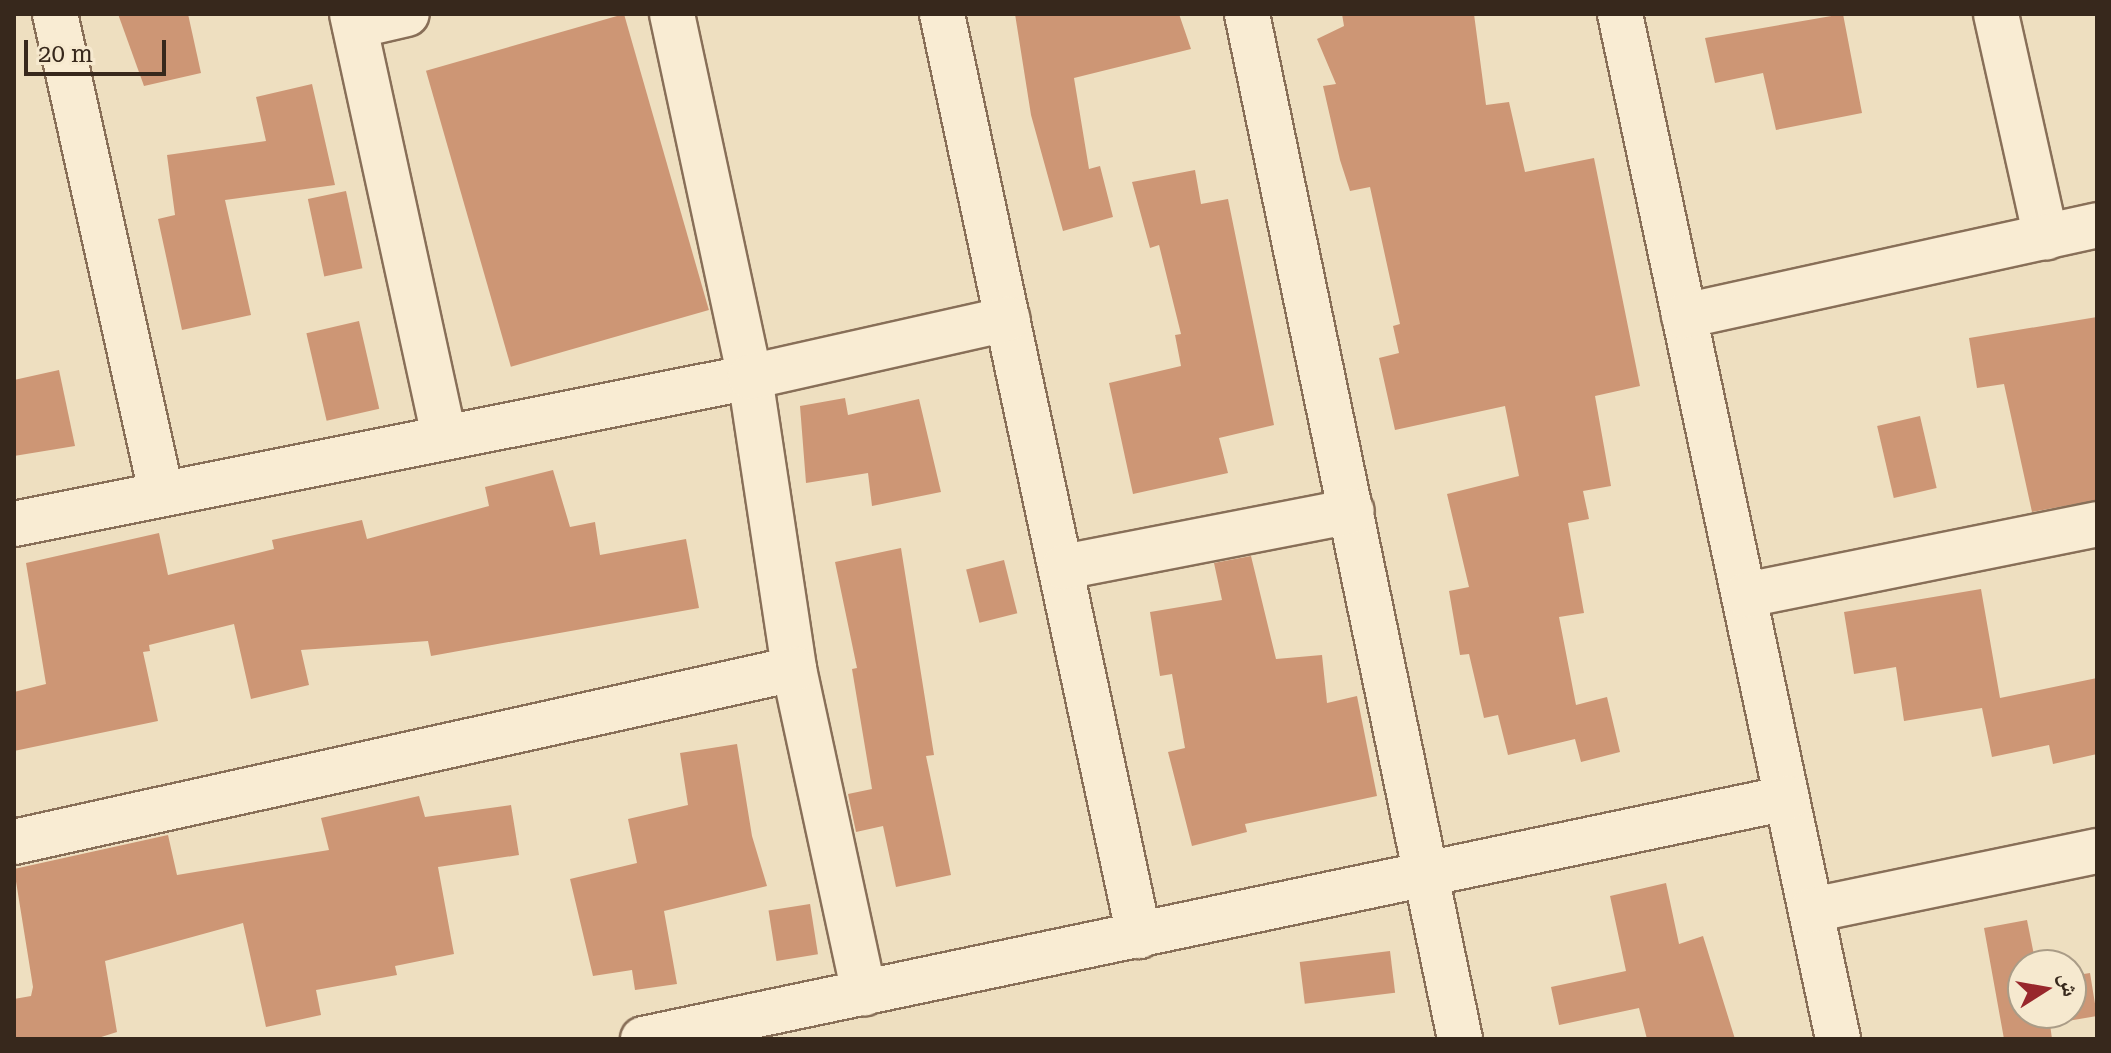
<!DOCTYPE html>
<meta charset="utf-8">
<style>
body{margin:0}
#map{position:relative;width:2111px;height:1053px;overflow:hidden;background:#eedfc0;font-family:"Roboto Serif","Noto Naskh Arabic",serif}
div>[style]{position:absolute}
.building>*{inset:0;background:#cd9675;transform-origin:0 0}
.roads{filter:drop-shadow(2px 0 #886f58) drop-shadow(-2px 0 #886f58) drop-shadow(0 2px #886f58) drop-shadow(0 -2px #886f58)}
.minor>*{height:44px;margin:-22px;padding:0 22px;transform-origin:22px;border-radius:22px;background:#f9ecd3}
span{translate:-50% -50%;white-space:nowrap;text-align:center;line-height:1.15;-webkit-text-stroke:7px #f6e9cf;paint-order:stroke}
.frame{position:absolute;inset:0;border:16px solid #37281c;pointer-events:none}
.north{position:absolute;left:2007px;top:949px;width:80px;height:80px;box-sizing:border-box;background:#f6e9cf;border:2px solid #aa9c87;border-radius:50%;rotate:79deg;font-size:22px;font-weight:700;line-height:32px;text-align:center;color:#37281c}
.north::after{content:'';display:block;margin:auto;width:28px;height:36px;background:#98272c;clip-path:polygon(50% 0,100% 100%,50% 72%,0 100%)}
.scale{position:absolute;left:24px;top:40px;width:142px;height:36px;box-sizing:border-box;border:4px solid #37281c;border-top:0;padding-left:10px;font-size:24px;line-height:28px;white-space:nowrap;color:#37281c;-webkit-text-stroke:6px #f6e9cf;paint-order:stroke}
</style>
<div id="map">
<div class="building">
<div style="clip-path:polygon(118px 14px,188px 14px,201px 73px,144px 86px)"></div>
<div style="left:624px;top:14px;width:308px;height:206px;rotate:74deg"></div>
<div style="clip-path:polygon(1015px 14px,1179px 14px,1191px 49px,1074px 78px,1089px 169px,1100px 166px,1113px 217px,1063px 231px,1031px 115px)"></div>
<div style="clip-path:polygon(1342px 14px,1474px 14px,1486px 105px,1509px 102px,1525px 172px,1594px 158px,1640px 386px,1595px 396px,1611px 486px,1583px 491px,1589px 519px,1568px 523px,1584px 613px,1559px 617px,1576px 705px,1607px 697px,1620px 752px,1581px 762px,1575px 739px,1508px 755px,1498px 715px,1484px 718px,1469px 654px,1460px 655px,1449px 591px,1469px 587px,1447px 494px,1519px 476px,1505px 406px,1395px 430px,1379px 358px,1399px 353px,1393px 326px,1400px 324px,1370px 187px,1350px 191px,1340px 160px,1323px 86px,1336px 84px,1317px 39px,1344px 26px)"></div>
<div style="clip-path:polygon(1843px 14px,1862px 113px,1776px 130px,1763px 73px,1715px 83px,1705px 38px)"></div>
<div style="clip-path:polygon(312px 84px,335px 185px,225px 200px,251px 315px,182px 330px,158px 219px,175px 215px,167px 155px,266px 141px,256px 97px)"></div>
<div style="clip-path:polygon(1195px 170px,1201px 204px,1228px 199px,1274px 425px,1219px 438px,1228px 473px,1133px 494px,1109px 383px,1181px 366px,1175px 335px,1181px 334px,1159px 245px,1150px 248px,1132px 182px)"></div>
<div style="left:346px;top:191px;width:79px;height:39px;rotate:78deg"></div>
<div style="clip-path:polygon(2097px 317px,2097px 500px,2032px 512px,2004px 384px,1977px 388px,1969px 338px)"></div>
<div style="left:359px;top:321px;width:90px;height:54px;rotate:77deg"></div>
<div style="clip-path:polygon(59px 370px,75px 446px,14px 456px,14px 380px)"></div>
<div style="clip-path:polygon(845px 398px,848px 415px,919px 399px,941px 492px,872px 506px,868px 473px,806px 483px,800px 406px)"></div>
<div style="left:1920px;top:416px;width:74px;height:44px;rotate:77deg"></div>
<div style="clip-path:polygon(553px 470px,570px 527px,595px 522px,600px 555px,686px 539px,699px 608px,431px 656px,428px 641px,301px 650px,309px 685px,251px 699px,234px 624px,149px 645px,150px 651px,143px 652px,158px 721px,14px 751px,14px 692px,46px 684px,26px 563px,159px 533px,168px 575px,274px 549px,272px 540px,362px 520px,367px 539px,489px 506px,485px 487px)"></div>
<div style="clip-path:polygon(901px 548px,934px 755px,926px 756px,951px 875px,896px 887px,883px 826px,856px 832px,848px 794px,872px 789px,852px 669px,857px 668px,835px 562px)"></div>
<div style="clip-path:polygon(1251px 556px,1276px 659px,1322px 655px,1327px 703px,1357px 696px,1377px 796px,1245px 824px,1247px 832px,1192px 846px,1168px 752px,1185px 748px,1172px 674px,1160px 676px,1150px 612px,1222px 600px,1214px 563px)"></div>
<div style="left:1004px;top:560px;width:55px;height:39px;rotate:76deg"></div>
<div style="clip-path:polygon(1981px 589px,2000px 698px,2097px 678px,2097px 754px,2053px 764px,2049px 745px,1992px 757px,1982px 708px,1904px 721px,1896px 667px,1854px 674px,1844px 612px)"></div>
<div style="clip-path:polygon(737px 744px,752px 836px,767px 886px,664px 911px,677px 984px,635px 990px,632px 970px,593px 976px,570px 879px,637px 863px,628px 819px,688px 805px,680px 753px)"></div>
<div style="clip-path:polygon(419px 796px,425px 817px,511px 805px,519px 855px,438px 867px,454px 954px,395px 966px,397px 975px,316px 990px,321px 1015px,266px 1027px,243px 923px,105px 961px,117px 1032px,95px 1039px,14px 1039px,14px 999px,31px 996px,33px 987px,14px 869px,168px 835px,177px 875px,329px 850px,321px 818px)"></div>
<div style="clip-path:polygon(1666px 883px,1679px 944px,1703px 936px,1735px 1039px,1647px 1039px,1639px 1008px,1559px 1025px,1551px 987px,1626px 971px,1610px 896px)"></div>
<div style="left:810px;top:904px;width:51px;height:42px;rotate:81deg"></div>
<div style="clip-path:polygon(2027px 920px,2036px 965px,2023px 965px,2023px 1013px,2071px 1013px,2071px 976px,2090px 973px,2097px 1016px,2050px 1024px,2052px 1039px,2004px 1039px,1984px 928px)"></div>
<div style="left:1390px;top:951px;width:42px;height:91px;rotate:83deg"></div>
</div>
<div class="roads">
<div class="minor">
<div style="left:55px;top:14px;width:492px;rotate:77.5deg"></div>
<div style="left:352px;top:14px;width:432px;rotate:77.7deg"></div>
<div style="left:672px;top:14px;width:371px;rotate:77.9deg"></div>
<div style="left:750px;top:377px;width:295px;rotate:81.4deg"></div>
<div style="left:794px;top:669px;width:332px;rotate:77.8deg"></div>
<div style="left:942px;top:14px;width:943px;rotate:77.94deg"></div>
<div style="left:1247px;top:14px;width:1047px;rotate:78.26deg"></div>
<div style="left:1620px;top:14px;width:1048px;rotate:77.99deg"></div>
<div style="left:1996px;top:14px;width:229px;rotate:77.4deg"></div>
<div style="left:355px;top:26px;width:53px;rotate:-13deg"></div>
<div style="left:1684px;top:316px;width:423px;rotate:-12.4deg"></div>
<div style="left:14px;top:524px;width:751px;rotate:-11.29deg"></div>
<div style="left:750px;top:377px;width:264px;rotate:-12.7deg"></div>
<div style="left:1064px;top:567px;width:293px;rotate:-11deg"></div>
<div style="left:1746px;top:595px;width:358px;rotate:-11.4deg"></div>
<div style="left:14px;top:842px;width:799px;rotate:-12.51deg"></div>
<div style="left:1812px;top:910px;width:291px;rotate:-11.7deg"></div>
<div style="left:643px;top:1039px;width:1169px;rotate:-11.9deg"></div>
</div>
</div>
<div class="frame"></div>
<div class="north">ش</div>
<div class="scale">20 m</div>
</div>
